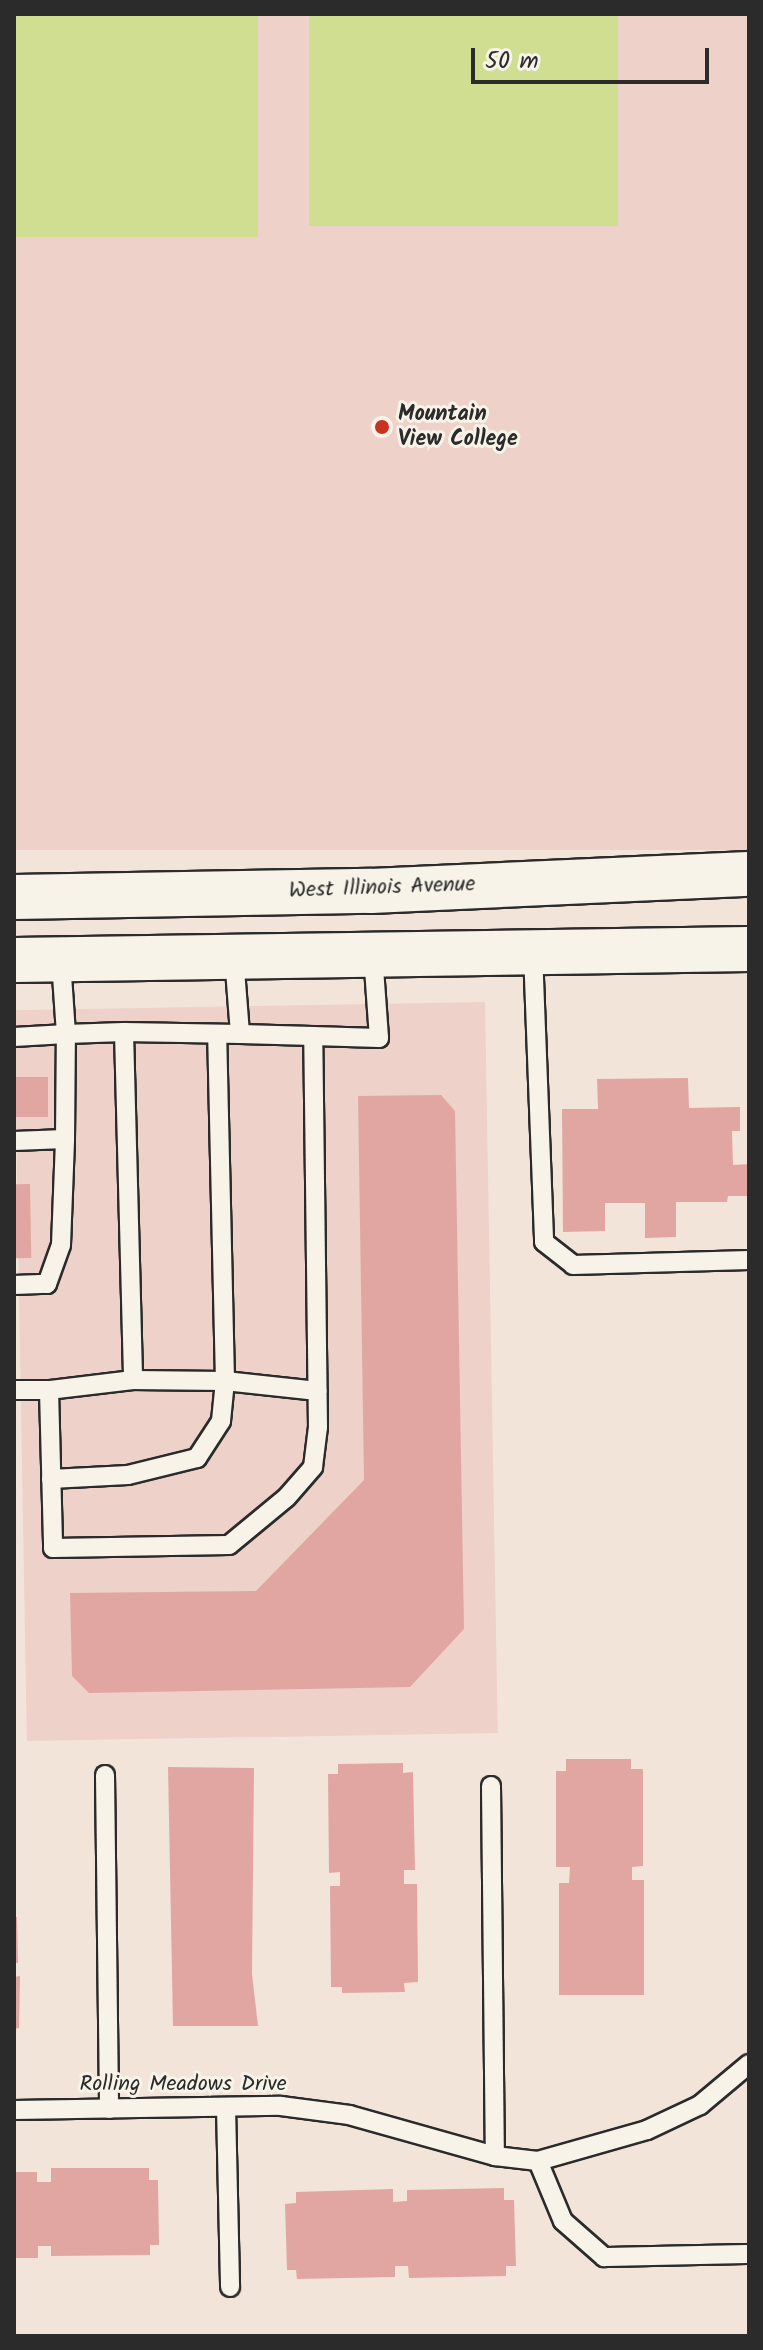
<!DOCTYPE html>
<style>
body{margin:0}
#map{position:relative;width:763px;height:2350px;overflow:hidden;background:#f3e4da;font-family:Kalam,sans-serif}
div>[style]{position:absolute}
.built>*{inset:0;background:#eed1c9;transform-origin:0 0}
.green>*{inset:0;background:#d0de92;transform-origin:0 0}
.building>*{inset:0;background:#e1a6a2;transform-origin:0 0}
.roads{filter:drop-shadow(2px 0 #2b2b2b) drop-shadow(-2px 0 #2b2b2b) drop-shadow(0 2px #2b2b2b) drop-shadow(0 -2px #2b2b2b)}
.service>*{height:18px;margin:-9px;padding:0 9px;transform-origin:9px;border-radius:9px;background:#f7f3e8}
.secondary>*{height:44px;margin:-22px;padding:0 22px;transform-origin:22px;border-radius:22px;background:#f7f3e8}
.dots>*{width:22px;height:22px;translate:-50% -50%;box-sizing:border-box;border:4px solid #f7f3e8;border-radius:50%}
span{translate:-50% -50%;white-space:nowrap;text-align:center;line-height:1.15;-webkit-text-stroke:6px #f7f3e8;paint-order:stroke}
.poi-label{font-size:22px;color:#2b2b2b;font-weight:700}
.left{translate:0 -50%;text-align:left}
.street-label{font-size:22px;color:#2b2b2b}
.frame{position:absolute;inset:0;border:16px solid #2b2b2b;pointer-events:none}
.scale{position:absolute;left:471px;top:48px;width:238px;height:36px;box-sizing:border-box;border:4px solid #2b2b2b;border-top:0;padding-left:10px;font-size:24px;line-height:28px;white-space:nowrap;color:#2b2b2b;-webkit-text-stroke:6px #f7f3e8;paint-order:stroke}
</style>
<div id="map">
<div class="built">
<div style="left:14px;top:14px;width:735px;height:836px"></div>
<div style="left:485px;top:1002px;width:731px;height:471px;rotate:89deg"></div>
</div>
<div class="green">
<div style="left:14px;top:14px;width:244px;height:223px"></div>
<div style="left:309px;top:14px;width:309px;height:212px"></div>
</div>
<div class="building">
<div style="left:48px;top:1077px;width:40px;height:34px;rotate:90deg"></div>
<div style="clip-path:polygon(688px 1078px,689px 1108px,740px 1107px,740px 1131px,732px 1131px,733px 1165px,749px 1164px,749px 1196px,728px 1196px,727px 1202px,676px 1202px,676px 1237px,645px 1238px,645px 1203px,605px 1203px,605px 1231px,563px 1232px,562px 1109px,598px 1109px,597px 1079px)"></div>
<div style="clip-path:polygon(441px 1095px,455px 1111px,464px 1629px,410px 1687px,89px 1693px,72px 1676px,70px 1593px,256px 1591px,364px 1480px,358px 1096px)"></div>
<div style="left:30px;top:1184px;width:74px;height:16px;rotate:89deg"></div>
<div style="clip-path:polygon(566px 1759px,631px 1759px,631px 1769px,643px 1769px,643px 1866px,632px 1867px,632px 1880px,644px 1880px,644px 1995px,559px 1995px,559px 1883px,569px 1883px,570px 1867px,556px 1867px,556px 1771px,566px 1771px)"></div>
<div style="clip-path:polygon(403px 1763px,403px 1773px,413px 1772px,415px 1870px,404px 1870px,404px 1884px,417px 1884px,418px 1982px,404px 1983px,405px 1992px,342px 1993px,342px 1987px,331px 1987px,330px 1886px,340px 1886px,340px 1872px,329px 1873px,328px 1774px,338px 1774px,338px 1764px)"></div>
<div style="clip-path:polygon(168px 1767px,254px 1768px,252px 1974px,258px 2026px,173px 2026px)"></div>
<div style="clip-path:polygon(14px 1917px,17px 1917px,18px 1963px,14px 1963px)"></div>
<div style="clip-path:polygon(20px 1976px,19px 2028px,14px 2029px,14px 1977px)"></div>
<div style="clip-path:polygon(51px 2168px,149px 2168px,149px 2180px,158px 2180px,159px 2245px,150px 2245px,150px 2255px,51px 2256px,51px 2246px,38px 2246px,38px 2258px,14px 2258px,14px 2172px,37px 2172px,37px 2182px,51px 2182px)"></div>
<div style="clip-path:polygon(504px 2188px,504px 2200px,514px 2200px,516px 2266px,506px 2266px,506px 2276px,409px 2278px,408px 2266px,395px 2266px,395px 2277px,297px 2279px,296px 2270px,287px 2270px,285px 2204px,296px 2203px,296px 2192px,393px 2189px,393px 2202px,407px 2201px,407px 2190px)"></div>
</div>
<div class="roads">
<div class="service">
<div style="left:533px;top:952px;width:290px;rotate:87.8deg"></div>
<div style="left:544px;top:1242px;width:37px;rotate:38deg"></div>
<div style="left:573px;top:1265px;width:176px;rotate:-1.6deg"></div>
<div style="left:234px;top:957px;width:77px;rotate:85.5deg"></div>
<div style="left:240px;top:1034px;width:116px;rotate:-179deg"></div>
<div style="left:124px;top:1032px;width:348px;rotate:88.5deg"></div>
<div style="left:133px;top:1380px;width:85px;rotate:173.2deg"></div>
<div style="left:49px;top:1390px;width:158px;rotate:88.5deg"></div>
<div style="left:53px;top:1548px;width:176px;rotate:-1deg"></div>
<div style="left:229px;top:1545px;width:75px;rotate:-39.6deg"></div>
<div style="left:287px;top:1497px;width:40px;rotate:-49deg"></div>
<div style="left:313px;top:1467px;width:40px;rotate:-82.9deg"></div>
<div style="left:318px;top:1427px;width:391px;rotate:-90.7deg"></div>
<div style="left:313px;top:1036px;width:66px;rotate:1.7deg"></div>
<div style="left:379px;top:1038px;width:83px;rotate:-94.1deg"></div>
<div style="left:240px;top:1034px;width:73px;rotate:1.6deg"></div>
<div style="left:14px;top:1037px;width:52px;rotate:-3.3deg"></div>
<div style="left:66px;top:1034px;width:74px;rotate:-93.9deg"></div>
<div style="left:14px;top:1141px;width:51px;rotate:-2.2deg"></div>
<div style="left:65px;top:1139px;width:105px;rotate:-89.5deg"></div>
<div style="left:66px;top:1034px;width:58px;rotate:-2deg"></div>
<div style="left:14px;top:1285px;width:33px;rotate:-2deg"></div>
<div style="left:47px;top:1284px;width:41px;rotate:-70.3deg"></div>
<div style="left:61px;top:1245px;width:106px;rotate:-87.8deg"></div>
<div style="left:132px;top:1380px;width:93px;rotate:0.6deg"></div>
<div style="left:225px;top:1381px;width:93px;rotate:6.2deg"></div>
<div style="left:14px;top:1390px;width:35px"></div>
<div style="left:51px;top:1479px;width:77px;rotate:-3deg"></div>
<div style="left:128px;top:1475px;width:71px;rotate:-13.8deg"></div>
<div style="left:197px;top:1458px;width:44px;rotate:-57deg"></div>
<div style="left:221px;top:1421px;width:40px;rotate:-84.3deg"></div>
<div style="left:225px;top:1381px;width:346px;rotate:-91.3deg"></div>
<div style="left:105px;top:1775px;width:334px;rotate:89.3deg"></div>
<div style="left:491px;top:1786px;width:370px;rotate:89.4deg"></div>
<div style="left:226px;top:2107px;width:180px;rotate:88.7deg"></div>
<div style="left:14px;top:2110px;width:267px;rotate:-0.9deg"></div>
<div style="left:281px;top:2106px;width:69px;rotate:7.5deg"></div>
<div style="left:349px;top:2115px;width:152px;rotate:15.7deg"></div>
<div style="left:495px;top:2156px;width:43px;rotate:6.6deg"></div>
<div style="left:538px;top:2161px;width:113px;rotate:-15.9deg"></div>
<div style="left:647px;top:2130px;width:59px;rotate:-25.3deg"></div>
<div style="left:700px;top:2105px;width:64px;rotate:-39.9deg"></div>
<div style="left:538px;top:2161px;width:65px;rotate:67.4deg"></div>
<div style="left:563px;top:2221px;width:55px;rotate:41.3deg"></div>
<div style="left:604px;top:2257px;width:145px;rotate:-1.2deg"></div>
</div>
<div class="secondary">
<div style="left:14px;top:897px;width:357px;rotate:-1deg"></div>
<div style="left:371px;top:891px;width:378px;rotate:-2.6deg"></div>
<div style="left:14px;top:960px;width:735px;rotate:-0.86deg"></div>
</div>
</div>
<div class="dots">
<div style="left:382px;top:427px;background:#c8321e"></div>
</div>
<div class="poi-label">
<span class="left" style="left:398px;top:427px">Mountain<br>View College</span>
</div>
<div class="street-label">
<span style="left:382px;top:888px;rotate:-2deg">West Illinois Avenue</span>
<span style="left:183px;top:2085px">Rolling Meadows Drive</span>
</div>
<div class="frame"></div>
<div class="scale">50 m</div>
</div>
